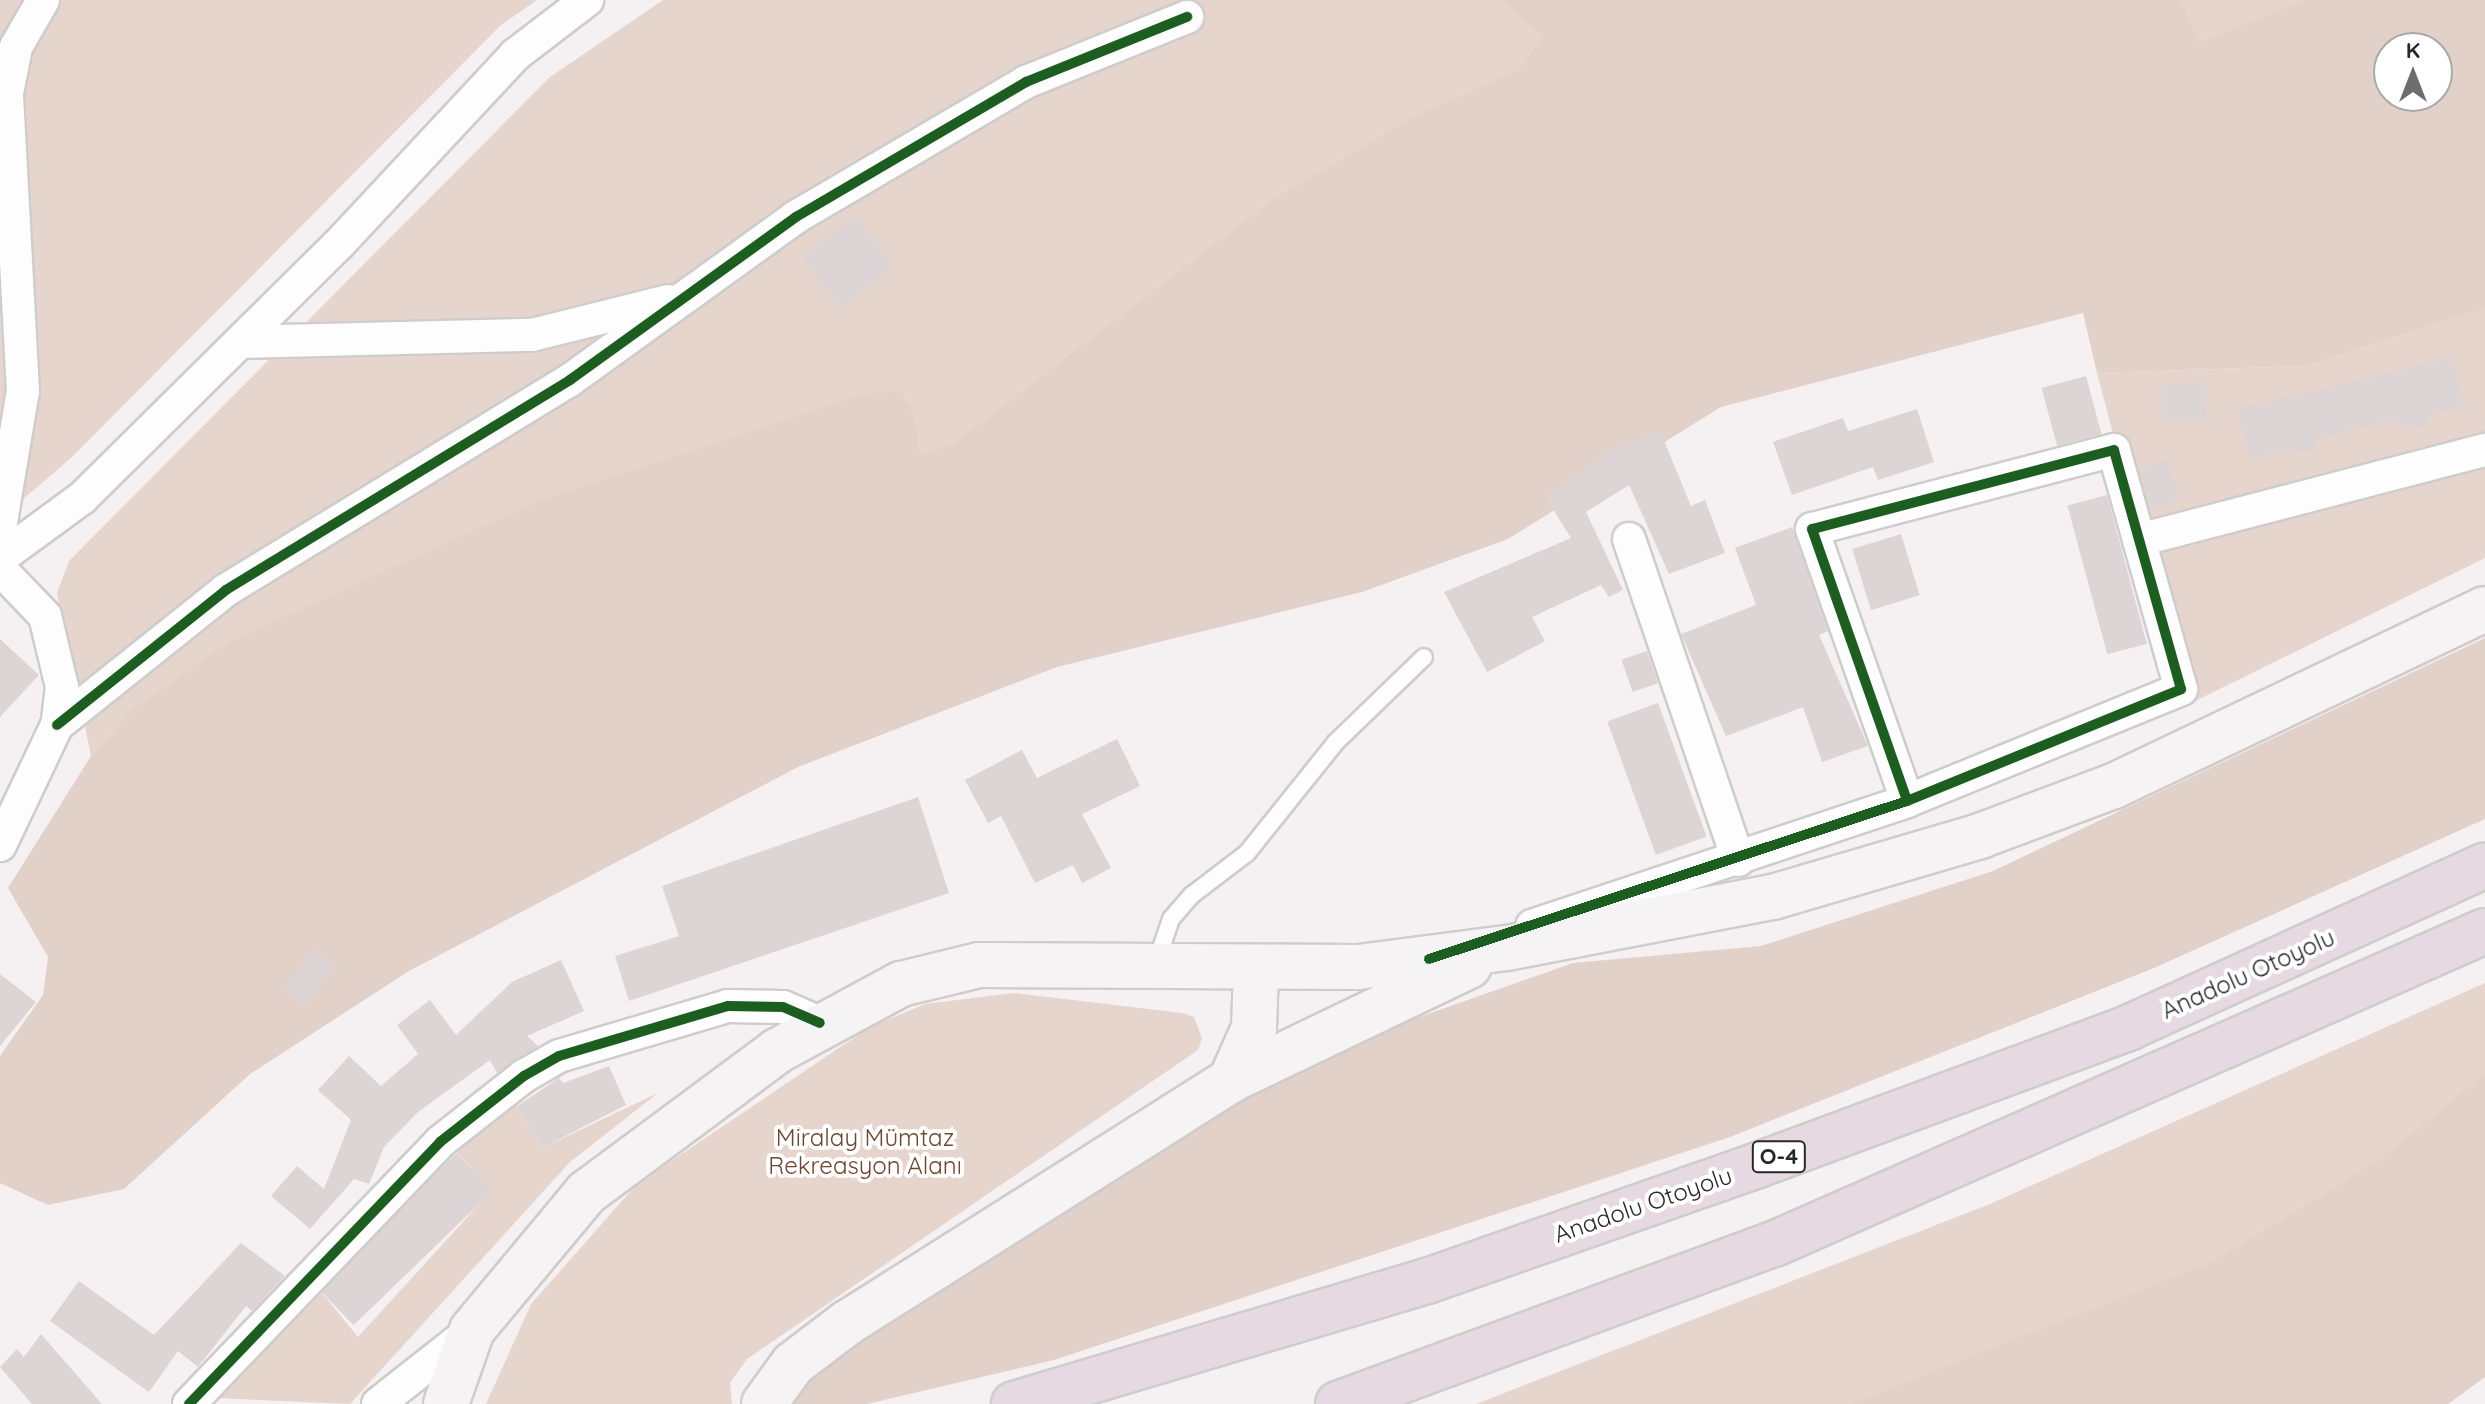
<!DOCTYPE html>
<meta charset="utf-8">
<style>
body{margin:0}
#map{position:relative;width:2485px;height:1404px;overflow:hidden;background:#f5f0f1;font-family:Quicksand,sans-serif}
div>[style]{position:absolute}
.green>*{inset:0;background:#e6d5cd}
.forest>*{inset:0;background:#e2d1c8}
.building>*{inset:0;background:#ddd5d5;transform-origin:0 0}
.roads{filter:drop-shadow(2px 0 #cfcccc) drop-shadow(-2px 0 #cfcccc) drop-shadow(0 2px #cfcccc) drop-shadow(0 -2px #cfcccc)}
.service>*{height:16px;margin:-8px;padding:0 8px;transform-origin:8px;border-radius:8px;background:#fefdfd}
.minor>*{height:32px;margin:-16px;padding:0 16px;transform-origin:16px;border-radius:16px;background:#fefdfd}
.secondary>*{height:44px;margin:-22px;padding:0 22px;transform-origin:22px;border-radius:22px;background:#f6f3f4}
.motorway>*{height:44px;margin:-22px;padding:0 22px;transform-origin:22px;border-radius:22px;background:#e6d9e2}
.cycleway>*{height:10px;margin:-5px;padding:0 5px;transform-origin:5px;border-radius:5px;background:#1b5e20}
span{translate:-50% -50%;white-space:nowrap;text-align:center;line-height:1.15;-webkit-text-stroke:8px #fff;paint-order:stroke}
.shield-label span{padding:2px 6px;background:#fff;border:2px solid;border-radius:6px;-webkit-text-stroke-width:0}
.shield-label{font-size:22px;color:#292727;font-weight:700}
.street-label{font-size:24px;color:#292727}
.park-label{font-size:24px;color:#70462c}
.north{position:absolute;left:2373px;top:32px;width:80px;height:80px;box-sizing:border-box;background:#fff;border:2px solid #a9a9a9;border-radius:50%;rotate:0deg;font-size:22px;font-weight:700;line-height:32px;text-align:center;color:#292727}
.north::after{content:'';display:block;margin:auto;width:28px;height:36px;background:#706d6e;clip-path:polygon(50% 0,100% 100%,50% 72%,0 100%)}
</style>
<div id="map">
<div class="green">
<div style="clip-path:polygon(0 0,537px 0,501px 25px,72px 457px,0 519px)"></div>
<div style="clip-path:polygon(663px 0,1501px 0,1542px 37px,1519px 69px,1413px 116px,1272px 199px,952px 444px,920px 455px,916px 420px,902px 390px,129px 712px,91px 756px,57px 593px,69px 561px,550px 77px)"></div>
<div style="clip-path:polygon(2181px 0,2303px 0,2200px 41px)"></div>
<div style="clip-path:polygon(2485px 309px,2485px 558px,2185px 706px,2097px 373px,2305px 366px)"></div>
<div style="clip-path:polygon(2485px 983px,2485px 1073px,2376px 1161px,2209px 1263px,2058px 1327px,1850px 1404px,1476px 1404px,1990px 1204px)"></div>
<div style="clip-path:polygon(1014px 993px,1182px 1013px,1194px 1017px,1202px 1038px,1198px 1050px,747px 1359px,730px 1383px,732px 1404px,486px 1404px,531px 1304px,637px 1184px,870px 1027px,925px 1004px)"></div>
<div style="clip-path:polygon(658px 1093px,570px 1162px,350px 1404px,215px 1398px,322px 1293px,358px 1337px,492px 1190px,456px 1151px,512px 1098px,542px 1148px)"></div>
</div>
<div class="forest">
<div style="clip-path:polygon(evenodd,1501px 0,2181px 0,2200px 41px,2303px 0,2485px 0,2485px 309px,2305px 366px,2097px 373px,2083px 313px,1721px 407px,1508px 539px,1362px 592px,1057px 667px,798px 767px,409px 971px,250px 1074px,124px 1189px,48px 1205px,0 1183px,0 1056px,43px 995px,48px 957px,8px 888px,91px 756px,129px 712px,231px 641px,541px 500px,861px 395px,902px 390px,916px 420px,920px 454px,952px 444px,1272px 199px,1413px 116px,1519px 69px,1542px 37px,1501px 0,2389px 48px,2437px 48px,2437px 96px,2389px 96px,2389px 48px)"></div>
<div style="clip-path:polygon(2485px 638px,2485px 819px,2154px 968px,1730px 1137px,1054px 1360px,867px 1404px,781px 1404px,813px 1366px,1279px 1079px,1374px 1033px,1573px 963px,1761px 946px,1993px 871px)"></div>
<div style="clip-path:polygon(2485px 1073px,2485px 1377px,2448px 1404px,1850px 1404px,2209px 1263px,2376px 1161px)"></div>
</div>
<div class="building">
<div style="left:855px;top:216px;width:63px;height:68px;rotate:52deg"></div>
<div style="clip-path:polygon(2452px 358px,2464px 405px,2428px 415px,2430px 424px,2401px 431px,2399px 422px,2378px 422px,2315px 439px,2317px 448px,2249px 457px,2237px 410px)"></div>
<div style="left:2086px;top:376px;width:60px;height:46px;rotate:75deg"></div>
<div style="left:2206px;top:383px;width:36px;height:45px;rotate:88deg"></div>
<div style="clip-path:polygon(1917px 409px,1934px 462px,1878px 480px,1873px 467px,1792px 495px,1773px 442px,1843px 418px,1848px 431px)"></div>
<div style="clip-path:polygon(1660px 431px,1691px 506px,1705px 500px,1725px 553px,1669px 574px,1629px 485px,1586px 512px,1623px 590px,1609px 597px,1601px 585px,1532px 617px,1545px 641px,1487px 672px,1444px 592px,1571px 538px,1546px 498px,1614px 449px)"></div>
<div style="left:2168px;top:460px;width:42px;height:30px;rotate:73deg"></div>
<div style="left:2107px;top:495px;width:154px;height:41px;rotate:75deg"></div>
<div style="clip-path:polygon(1792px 527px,1828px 631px,1819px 635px,1868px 746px,1822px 762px,1803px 707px,1726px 736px,1681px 634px,1756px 605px,1735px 548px)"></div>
<div style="left:1901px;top:534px;width:64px;height:51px;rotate:73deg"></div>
<div style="clip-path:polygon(0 639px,39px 675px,0 717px)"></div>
<div style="left:1647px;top:651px;width:34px;height:27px;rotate:71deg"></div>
<div style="left:1658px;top:703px;width:142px;height:54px;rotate:70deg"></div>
<div style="clip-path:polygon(1117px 739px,1140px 786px,1082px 814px,1111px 868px,1082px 883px,1073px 865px,1035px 883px,1001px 816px,988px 823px,965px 780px,1022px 750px,1037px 778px)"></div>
<div style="clip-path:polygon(918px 797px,949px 893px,629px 1001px,615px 956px,679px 936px,662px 886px)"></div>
<div style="left:314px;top:950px;width:26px;height:49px;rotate:37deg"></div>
<div style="clip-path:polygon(561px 960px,584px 1011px,527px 1036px,538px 1046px,497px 1073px,490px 1060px,418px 1112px,384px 1147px,369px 1184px,354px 1179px,310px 1229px,271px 1196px,297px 1166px,324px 1189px,351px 1120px,318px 1090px,349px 1056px,381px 1086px,418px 1054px,397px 1025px,430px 1000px,456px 1035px,512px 982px)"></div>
<div style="clip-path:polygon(0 974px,36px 1002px,0 1046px)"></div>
<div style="clip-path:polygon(609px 1066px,626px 1105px,542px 1148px,517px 1106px,559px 1078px,563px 1083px)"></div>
<div style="left:457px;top:1153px;width:52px;height:194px;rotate:46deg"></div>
<div style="clip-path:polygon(241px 1243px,285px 1276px,252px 1311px,246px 1306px,198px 1367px,178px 1351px,149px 1392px,50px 1321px,79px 1281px,154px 1335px)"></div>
<div style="clip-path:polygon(41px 1334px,102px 1404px,32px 1404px,0 1367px,17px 1349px,24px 1357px)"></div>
</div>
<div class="roads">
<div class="service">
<div style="left:1156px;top:963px;width:46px;rotate:-71.2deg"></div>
<div style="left:1171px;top:919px;width:32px;rotate:-49deg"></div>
<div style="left:1192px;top:895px;width:69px;rotate:-37.4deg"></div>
<div style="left:1247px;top:853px;width:142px;rotate:-51.3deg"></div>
<div style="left:1336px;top:742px;width:122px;rotate:-44deg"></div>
</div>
<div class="minor">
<div style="left:240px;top:342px;width:292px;rotate:-1.4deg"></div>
<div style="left:532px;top:335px;width:140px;rotate:-14deg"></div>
<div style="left:0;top:528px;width:139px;rotate:-80.5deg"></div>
<div style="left:23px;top:391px;width:298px;rotate:-93.1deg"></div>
<div style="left:7px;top:93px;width:47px;rotate:-78.9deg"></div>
<div style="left:16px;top:47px;width:54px;rotate:-60.1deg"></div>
<div style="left:1629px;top:539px;width:339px;rotate:71.2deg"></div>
<div style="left:2139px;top:540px;width:358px;rotate:-14.6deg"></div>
<div style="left:0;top:558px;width:102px;rotate:-36.2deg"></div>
<div style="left:82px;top:498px;width:361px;rotate:-44.7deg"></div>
<div style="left:339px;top:244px;width:258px;rotate:-47deg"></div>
<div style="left:515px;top:55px;width:91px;rotate:-37.4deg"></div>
<div style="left:0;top:569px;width:65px;rotate:46.2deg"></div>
<div style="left:45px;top:616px;width:73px;rotate:76.5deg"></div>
<div style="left:62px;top:687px;width:38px;rotate:97deg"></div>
<div style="left:57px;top:725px;width:133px;rotate:115.4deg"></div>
<div style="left:57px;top:725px;width:216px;rotate:-38.6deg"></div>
<div style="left:226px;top:590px;width:403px;rotate:-31.4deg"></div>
<div style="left:570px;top:380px;width:279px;rotate:-35.8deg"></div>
<div style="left:796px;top:217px;width:267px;rotate:-30.4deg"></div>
<div style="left:1026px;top:82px;width:174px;rotate:-22deg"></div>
<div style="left:1532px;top:926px;width:395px;rotate:-18.4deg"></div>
<div style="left:1907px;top:801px;width:296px;rotate:-22.2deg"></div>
<div style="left:2181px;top:689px;width:248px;rotate:-105.7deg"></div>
<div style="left:2114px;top:450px;width:312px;rotate:165.3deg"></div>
<div style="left:1812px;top:529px;width:288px;rotate:70.7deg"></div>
<div style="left:189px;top:1404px;width:363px;rotate:-46.2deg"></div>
<div style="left:440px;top:1142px;width:107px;rotate:-38.2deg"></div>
<div style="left:524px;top:1076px;width:40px;rotate:-29.7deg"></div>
<div style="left:559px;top:1056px;width:176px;rotate:-16.5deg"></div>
<div style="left:728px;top:1006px;width:55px;rotate:1deg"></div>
<div style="left:783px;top:1007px;width:40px;rotate:23.4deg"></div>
<div style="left:378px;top:1404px;width:120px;rotate:-38.2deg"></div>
</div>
<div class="secondary">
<div style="left:1231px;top:1080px;width:57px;rotate:-66.1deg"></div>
<div style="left:1254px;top:1028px;width:58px;rotate:-88deg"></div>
<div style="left:446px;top:1404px;width:78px;rotate:-70.6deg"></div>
<div style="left:472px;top:1330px;width:178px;rotate:-50.2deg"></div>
<div style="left:586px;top:1193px;width:238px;rotate:-36.6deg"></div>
<div style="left:777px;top:1051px;width:141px;rotate:-28.4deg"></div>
<div style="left:901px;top:984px;width:80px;rotate:-13.7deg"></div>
<div style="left:979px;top:965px;width:379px;rotate:0.3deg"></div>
<div style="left:1358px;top:967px;width:150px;rotate:-7.3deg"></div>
<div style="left:1507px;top:948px;width:271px;rotate:-10.9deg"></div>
<div style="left:1773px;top:897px;width:216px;rotate:-16.4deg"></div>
<div style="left:1980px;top:836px;width:143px;rotate:-20.5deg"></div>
<div style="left:2114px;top:786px;width:411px;rotate:-25.5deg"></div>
<div style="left:764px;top:1404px;width:49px;rotate:-54.1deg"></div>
<div style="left:793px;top:1364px;width:68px;rotate:-37.2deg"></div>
<div style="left:847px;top:1323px;width:454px;rotate:-32.3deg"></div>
<div style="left:1231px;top:1080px;width:264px;rotate:-25.6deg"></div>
</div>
<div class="motorway">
<div style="left:1014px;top:1404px;width:431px;rotate:-16.6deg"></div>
<div style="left:1427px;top:1281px;width:351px;rotate:-19.3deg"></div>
<div style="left:1758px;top:1165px;width:395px;rotate:-20.3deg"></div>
<div style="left:2128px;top:1028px;width:392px;rotate:-24.5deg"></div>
<div style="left:1338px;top:1404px;width:464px;rotate:-20.2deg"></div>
<div style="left:1774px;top:1244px;width:777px;rotate:-23.76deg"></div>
</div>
</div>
<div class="cycleway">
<div style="left:57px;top:725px;width:216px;rotate:-38.6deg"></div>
<div style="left:226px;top:590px;width:403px;rotate:-31.4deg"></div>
<div style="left:570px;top:380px;width:279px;rotate:-35.8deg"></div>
<div style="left:796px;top:217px;width:267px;rotate:-30.4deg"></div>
<div style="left:1026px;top:82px;width:174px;rotate:-22deg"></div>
<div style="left:1429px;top:959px;width:503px;rotate:-18.29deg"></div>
<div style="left:1907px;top:801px;width:296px;rotate:-22.2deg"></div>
<div style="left:2181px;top:689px;width:248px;rotate:-105.7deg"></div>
<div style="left:2114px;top:450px;width:312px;rotate:165.3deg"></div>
<div style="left:1812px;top:529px;width:288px;rotate:70.7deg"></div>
<div style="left:189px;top:1404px;width:363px;rotate:-46.2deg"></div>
<div style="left:440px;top:1142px;width:107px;rotate:-38.2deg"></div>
<div style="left:524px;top:1076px;width:40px;rotate:-29.7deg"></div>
<div style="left:559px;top:1056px;width:176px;rotate:-16.5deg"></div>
<div style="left:728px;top:1006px;width:55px;rotate:1deg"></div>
<div style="left:783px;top:1007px;width:40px;rotate:23.4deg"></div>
</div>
<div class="shield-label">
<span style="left:1779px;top:1157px">O-4</span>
</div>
<div class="street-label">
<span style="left:2248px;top:974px;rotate:-24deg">Anadolu Otoyolu</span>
<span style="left:1643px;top:1205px;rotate:-19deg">Anadolu Otoyolu</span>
</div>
<div class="park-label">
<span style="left:865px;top:1152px">Miralay Mümtaz<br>Rekreasyon Alanı</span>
</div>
<div class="north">K</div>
</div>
